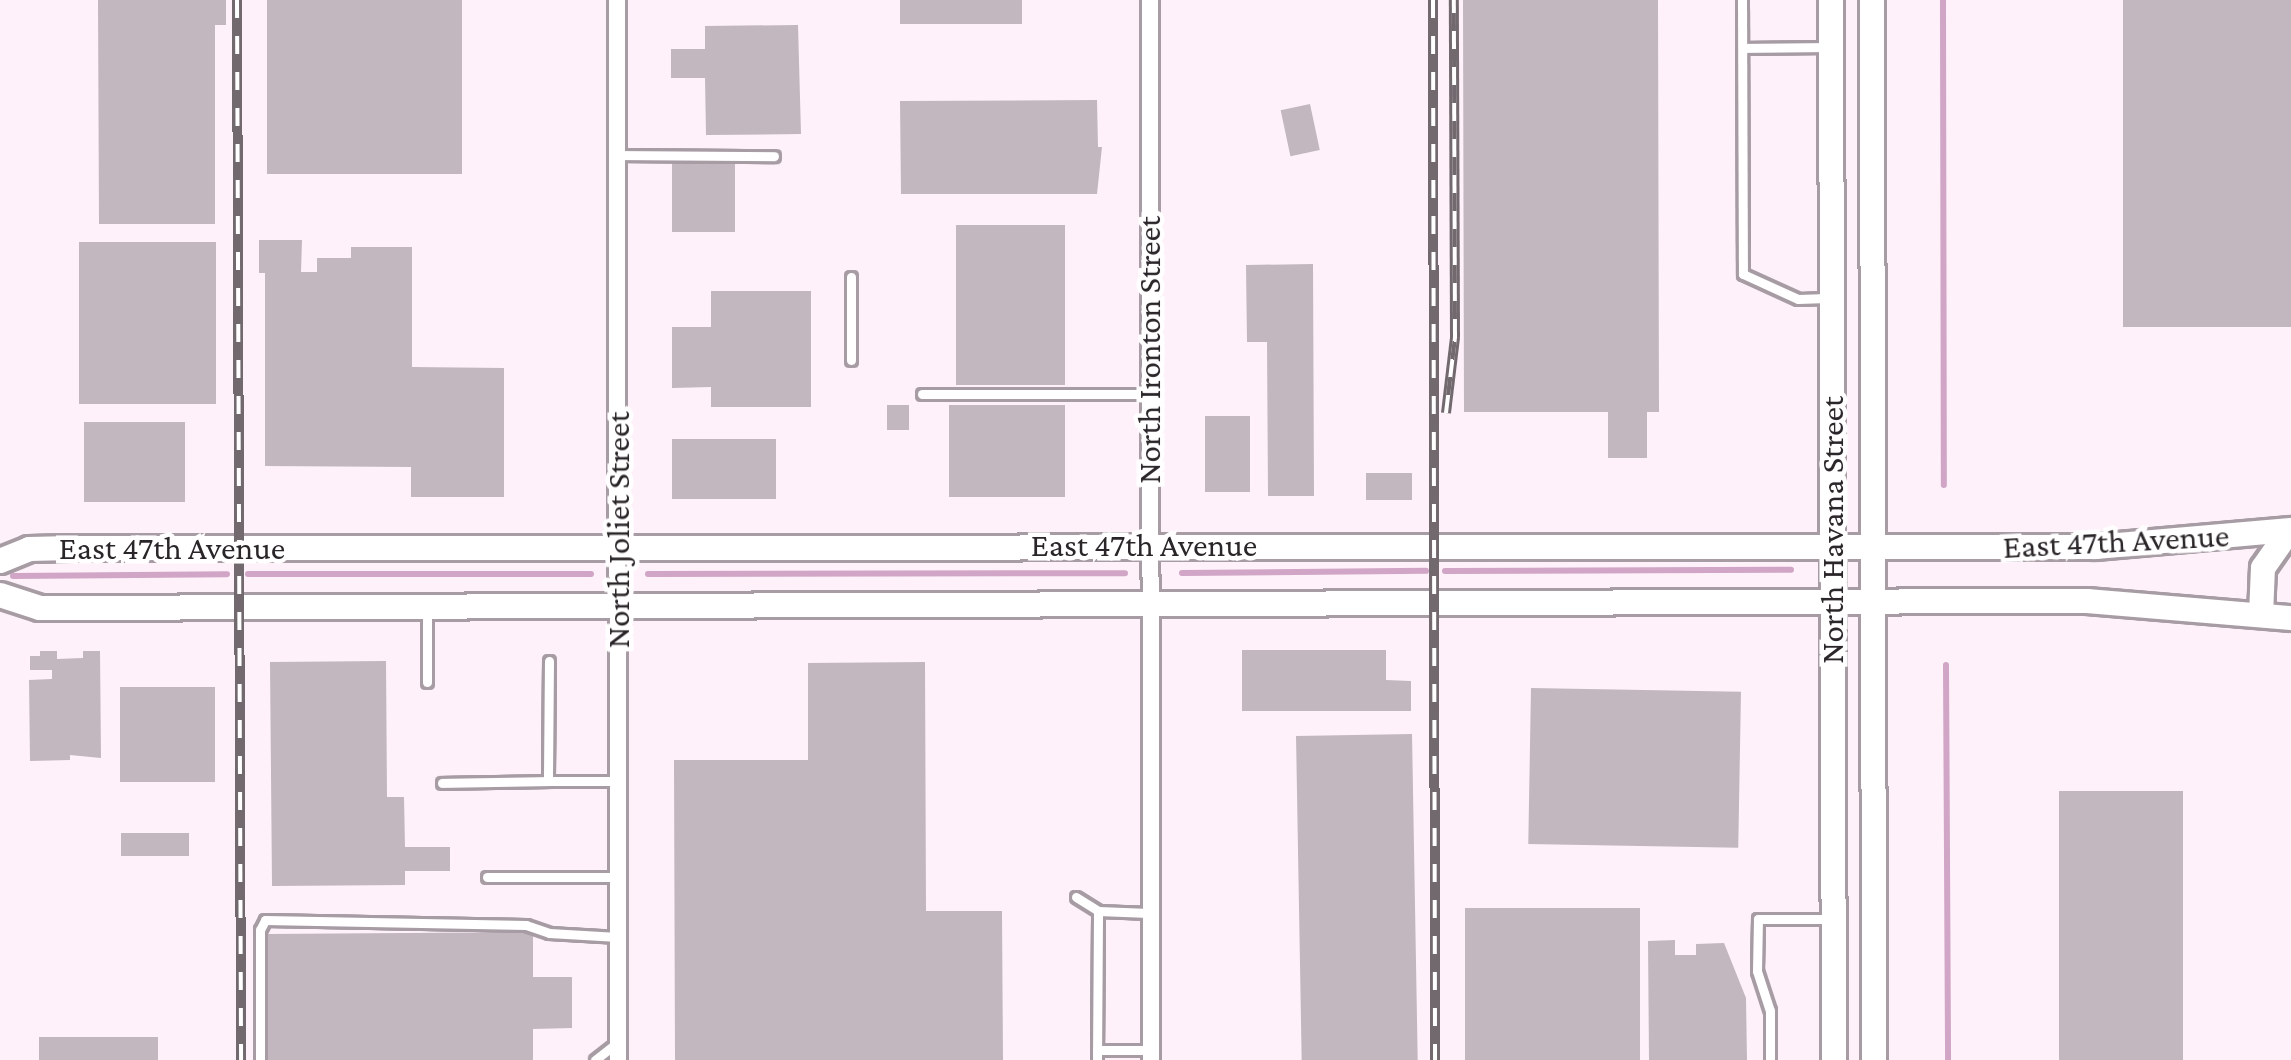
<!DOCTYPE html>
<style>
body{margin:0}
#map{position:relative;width:2291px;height:1060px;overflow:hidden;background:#fef1fa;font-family:"Crimson Pro",serif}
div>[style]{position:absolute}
.stream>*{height:6px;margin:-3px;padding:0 3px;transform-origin:3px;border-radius:3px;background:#d0a5c5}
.building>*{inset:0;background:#c2b6bf;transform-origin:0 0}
.roads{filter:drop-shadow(3px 0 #a79ca3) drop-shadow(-3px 0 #a79ca3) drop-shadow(0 3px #a79ca3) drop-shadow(0 -3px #a79ca3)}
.service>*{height:9px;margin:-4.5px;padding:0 4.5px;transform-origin:4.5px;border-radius:4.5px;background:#fff}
.minor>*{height:16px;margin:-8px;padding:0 8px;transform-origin:8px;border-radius:8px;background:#fff}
.secondary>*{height:24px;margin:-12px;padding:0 12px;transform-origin:12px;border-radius:12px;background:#fff}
.rail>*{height:10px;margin-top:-5px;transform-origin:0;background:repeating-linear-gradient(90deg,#fff 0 18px,#71696e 0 36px);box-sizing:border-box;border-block:3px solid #71696e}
span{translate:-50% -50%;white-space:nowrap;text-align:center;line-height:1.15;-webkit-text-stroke:9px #fff;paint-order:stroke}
.street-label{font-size:33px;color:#2a2528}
</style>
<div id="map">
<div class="stream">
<div style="left:1943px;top:0;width:485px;rotate:89.9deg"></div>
<div style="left:1445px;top:571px;width:346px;rotate:-0.2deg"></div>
<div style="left:1182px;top:573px;width:244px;rotate:-0.5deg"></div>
<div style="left:248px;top:574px;width:343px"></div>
<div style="left:648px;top:574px;width:477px;rotate:-0.1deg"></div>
<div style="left:13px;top:576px;width:214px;rotate:-0.5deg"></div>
<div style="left:1946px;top:665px;width:395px;rotate:89.7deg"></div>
</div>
<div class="building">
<div style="clip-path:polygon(98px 0,226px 0,226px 25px,215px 25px,215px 224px,99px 224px)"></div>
<div style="left:267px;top:0;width:195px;height:174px"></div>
<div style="left:900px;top:0;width:122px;height:24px"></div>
<div style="clip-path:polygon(1463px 0,1658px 0,1659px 412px,1647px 412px,1647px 458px,1608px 458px,1608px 412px,1464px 412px)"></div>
<div style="left:2123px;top:0;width:168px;height:327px"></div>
<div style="clip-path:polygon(798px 25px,801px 134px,706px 135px,705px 78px,671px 78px,671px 49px,705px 49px,705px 26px)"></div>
<div style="clip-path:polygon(1097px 100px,1098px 147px,1102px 147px,1097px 194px,901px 194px,900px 101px)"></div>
<div style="left:1310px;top:104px;width:47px;height:30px;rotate:78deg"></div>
<div style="left:672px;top:160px;width:63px;height:72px"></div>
<div style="left:956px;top:225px;width:109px;height:160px"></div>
<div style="clip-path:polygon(259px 240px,302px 240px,301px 272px,317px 272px,317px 258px,351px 258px,351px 247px,412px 247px,412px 367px,504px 368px,504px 497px,411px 497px,411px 467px,265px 466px,265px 273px,259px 273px)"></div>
<div style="left:216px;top:242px;width:162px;height:137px;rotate:90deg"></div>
<div style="clip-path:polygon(1313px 264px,1314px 496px,1268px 496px,1267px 342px,1247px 342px,1246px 265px)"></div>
<div style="clip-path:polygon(711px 291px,811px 291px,811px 407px,711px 407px,711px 387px,672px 388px,672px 327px,711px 327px)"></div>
<div style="left:887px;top:405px;width:22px;height:25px"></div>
<div style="left:949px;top:405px;width:116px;height:92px"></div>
<div style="left:1205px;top:416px;width:45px;height:76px"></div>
<div style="left:84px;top:422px;width:101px;height:80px"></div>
<div style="left:672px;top:439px;width:104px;height:60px"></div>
<div style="left:1366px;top:473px;width:46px;height:27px"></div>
<div style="clip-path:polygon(1242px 650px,1386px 650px,1386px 680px,1411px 681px,1411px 711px,1242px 711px)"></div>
<div style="clip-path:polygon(40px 651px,57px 651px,57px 659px,83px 658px,83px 651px,100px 651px,101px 758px,70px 755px,70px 760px,30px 761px,29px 680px,52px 679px,52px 670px,30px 670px,30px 656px,40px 656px)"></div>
<div style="clip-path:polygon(386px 661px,387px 797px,404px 797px,405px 847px,450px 847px,450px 871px,405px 871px,405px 885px,272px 886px,270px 662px)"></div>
<div style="clip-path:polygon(925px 662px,926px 911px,1002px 911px,1003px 1060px,675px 1060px,674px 760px,808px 760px,808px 663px)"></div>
<div style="left:120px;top:687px;width:95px;height:95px"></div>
<div style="left:1531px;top:688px;width:210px;height:156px;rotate:1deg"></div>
<div style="left:1412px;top:734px;width:326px;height:116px;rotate:89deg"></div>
<div style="left:2059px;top:791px;width:124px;height:269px"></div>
<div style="left:121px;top:833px;width:68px;height:23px"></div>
<div style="left:1640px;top:908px;width:152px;height:175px;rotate:90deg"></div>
<div style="clip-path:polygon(533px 932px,533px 977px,572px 977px,572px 1028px,533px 1029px,533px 1060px,268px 1060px,267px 934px)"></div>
<div style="clip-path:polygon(1675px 940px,1675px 955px,1696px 955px,1696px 944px,1724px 943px,1746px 998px,1747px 1060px,1649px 1060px,1648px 941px)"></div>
<div style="left:39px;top:1037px;width:119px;height:23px"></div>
</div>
<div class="roads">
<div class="service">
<div style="left:1742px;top:0;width:274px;rotate:89.8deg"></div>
<div style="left:1743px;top:274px;width:60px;rotate:24.4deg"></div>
<div style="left:1798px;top:299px;width:29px;rotate:-2deg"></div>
<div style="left:1743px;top:48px;width:83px;rotate:-0.7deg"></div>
<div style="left:617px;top:155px;width:157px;rotate:0.4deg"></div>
<div style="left:851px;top:277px;width:83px;rotate:90deg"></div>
<div style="left:922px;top:394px;width:227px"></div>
<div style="left:549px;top:661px;width:120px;rotate:90.5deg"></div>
<div style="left:548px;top:781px;width:71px"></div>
<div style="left:427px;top:682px;width:70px;rotate:-90deg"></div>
<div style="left:442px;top:783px;width:106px;rotate:-1.1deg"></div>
<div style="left:487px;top:877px;width:132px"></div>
<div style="left:1076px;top:897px;width:26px;rotate:32deg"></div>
<div style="left:1098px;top:911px;width:51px;rotate:2.2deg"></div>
<div style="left:1097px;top:1050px;width:54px"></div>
<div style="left:260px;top:1060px;width:130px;rotate:-90deg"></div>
<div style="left:260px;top:930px;width:11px;rotate:-63deg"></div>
<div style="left:265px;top:920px;width:261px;rotate:1.1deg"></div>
<div style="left:526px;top:925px;width:24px;rotate:19deg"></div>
<div style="left:549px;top:933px;width:69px;rotate:3.3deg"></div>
<div style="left:595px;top:1060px;width:28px;rotate:-38deg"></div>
<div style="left:1097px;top:1060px;width:149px;rotate:-89.6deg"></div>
<div style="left:1770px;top:1060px;width:49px;rotate:-90deg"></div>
<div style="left:1770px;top:1011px;width:42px;rotate:-108deg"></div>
<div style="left:1757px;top:971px;width:52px;rotate:-88.9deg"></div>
<div style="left:1758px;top:919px;width:75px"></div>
</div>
<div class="minor">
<div style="left:617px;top:0;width:1060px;rotate:89.95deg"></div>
<div style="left:1150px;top:0;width:1060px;rotate:89.95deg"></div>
</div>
<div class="secondary">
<div style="left:1831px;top:0;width:1060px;rotate:89.84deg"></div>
<div style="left:1872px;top:0;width:1060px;rotate:89.89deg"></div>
<div style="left:0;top:561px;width:31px;rotate:-22deg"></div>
<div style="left:29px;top:549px;width:42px;rotate:-1.4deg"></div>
<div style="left:71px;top:548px;width:2025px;rotate:-0.03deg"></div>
<div style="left:2096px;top:547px;width:196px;rotate:-5deg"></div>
<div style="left:0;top:595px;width:42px;rotate:18deg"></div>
<div style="left:40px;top:608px;width:2047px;rotate:-0.2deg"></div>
<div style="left:2087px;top:601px;width:205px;rotate:4.8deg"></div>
<div style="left:2261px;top:615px;width:47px;rotate:-87.6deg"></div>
<div style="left:2263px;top:568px;width:45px;rotate:-54.9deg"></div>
</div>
</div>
<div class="rail">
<div style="left:237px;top:0;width:1060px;rotate:89.78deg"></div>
<div style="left:1433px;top:0;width:1060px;rotate:89.89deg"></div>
<div style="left:1446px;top:413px;width:77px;rotate:-83.2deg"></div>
<div style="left:1455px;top:337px;width:337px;rotate:-90.2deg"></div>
</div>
<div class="street-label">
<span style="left:1149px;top:350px;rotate:-90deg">North Ironton Street</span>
<span style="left:618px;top:530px;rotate:-90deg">North Joliet Street</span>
<span style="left:1832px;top:530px;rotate:-90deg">North Havana Street</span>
<span style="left:2116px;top:541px;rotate:-3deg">East 47th Avenue</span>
<span style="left:1144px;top:545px">East 47th Avenue</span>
<span style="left:172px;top:548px">East 47th Avenue</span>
</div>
</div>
